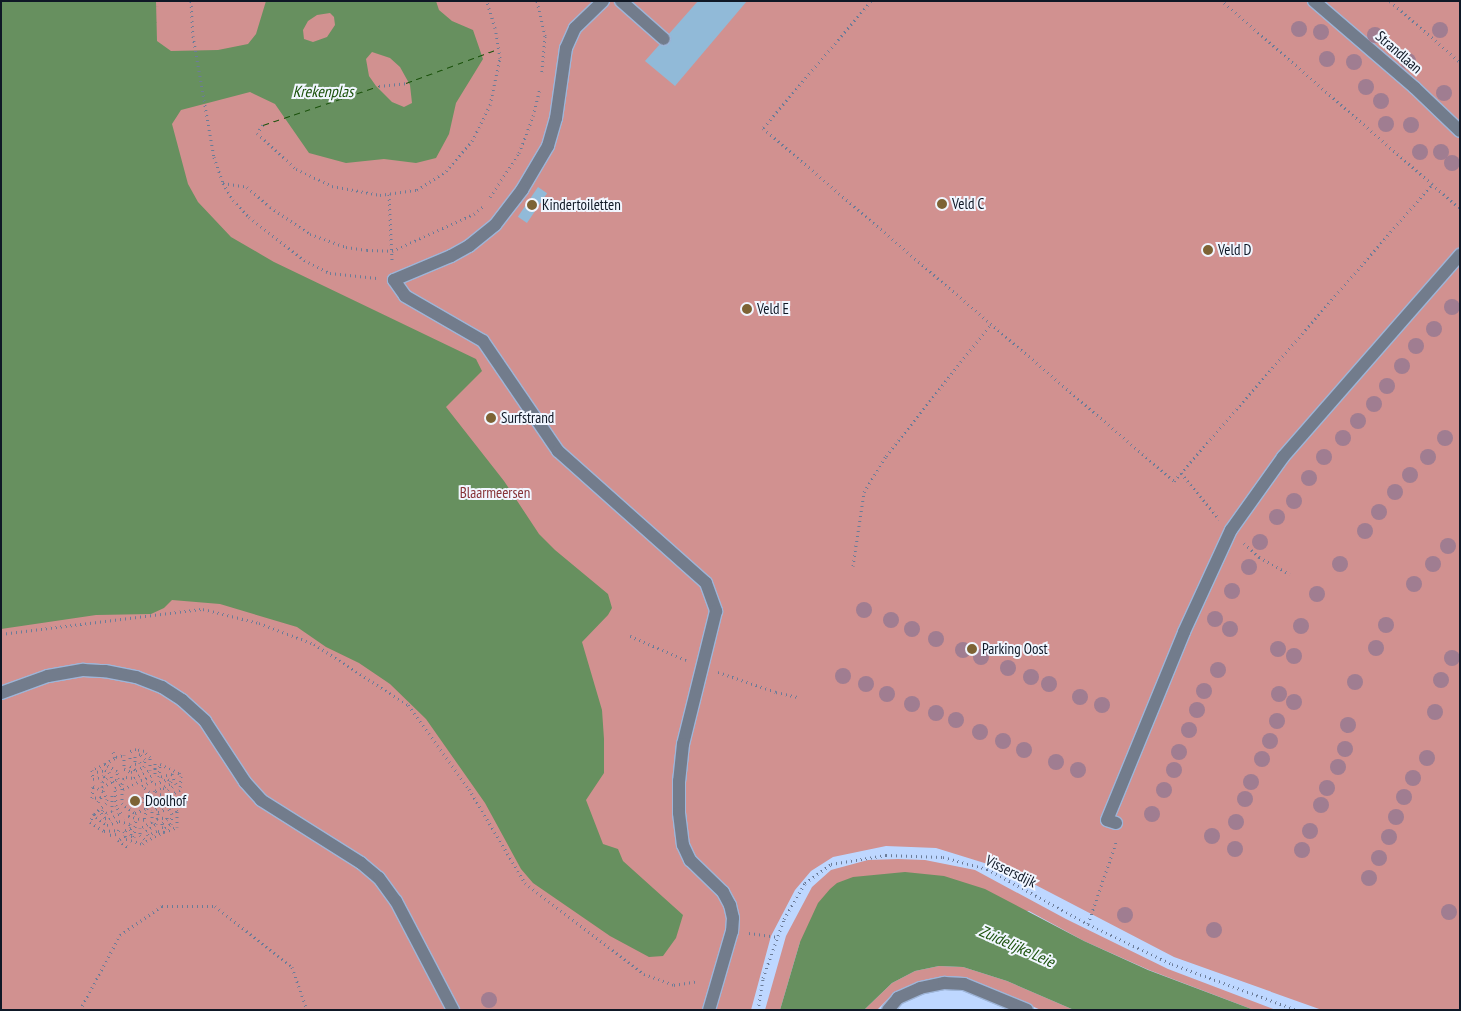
<!DOCTYPE html>
<style>
body{margin:0}
#map{position:relative;width:1461px;height:1011px;overflow:hidden;background:#bed7ff;font-family:"PT Sans Narrow",sans-serif}
div>[style]{position:absolute}
.green>*{inset:0;background:#d19190}
.water>*{inset:0;background:#67905f}
.ferry>*{height:1px;margin-top:-0.5px;transform-origin:0;background:repeating-linear-gradient(90deg,#1b520c 0 6px,transparent 0 11px)}
.building>*{inset:0;background:#91bad8;transform-origin:0 0}
.path>*{height:3px;margin-top:-1.5px;transform-origin:0;background:repeating-linear-gradient(90deg,#6b7c98 0 1px,transparent 0 5px)}
.roads{filter:drop-shadow(1px 0 #9eb5d8) drop-shadow(-1px 0 #9eb5d8) drop-shadow(0 1px #9eb5d8) drop-shadow(0 -1px #9eb5d8)}
.minor>*{height:12px;margin:-6px;padding:0 6px;transform-origin:6px;border-radius:6px;background:#727c8c}
.trees>*{width:16px;height:16px;margin:-8px;border-radius:50%;background:#a07d91}
.dots>*{width:14px;height:14px;translate:-50% -50%;box-sizing:border-box;border:2px solid #f1f6ff;border-radius:50%}
span{translate:-50% -50%;white-space:nowrap;text-align:center;line-height:1.15;-webkit-text-stroke:4px #f1f6ff;paint-order:stroke}
.street-label{font-size:15px;color:#0f1826}
.poi-label{font-size:15px;color:#0f1826}
.left{translate:0 -50%;text-align:left}
.park-label{font-size:15px;color:#873337}
.water-label{font-size:16px;color:#1b520c;font-style:italic}
.frame{position:absolute;inset:0;border:2px solid #0f1826;pointer-events:none}
</style>
<div id="map">
<div class="green">
<div style="clip-path:polygon(1px 1px,1460px 1px,1460px 1010px,1322px 1010px,1174px 957px,1007px 870px,936px 848px,886px 846px,833px 857px,811px 871px,795px 890px,771px 936px,751px 1010px,1px 1010px)"></div>
<div style="clip-path:polygon(898px 859px,925px 860px,975px 870px,1066px 919px,1168px 969px,1276px 1010px,1254px 1010px,1149px 970px,1084px 941px,1029px 911px,800px 942px,780px 1010px,765px 1010px,786px 936px,812px 887px,831px 870px,868px 860px)"></div>
<div style="clip-path:polygon(939px 966px,963px 967px,1007px 981px,1074px 1010px,1041px 1010px,989px 988px,943px 978px,928px 979px,894px 993px,877px 1010px,864px 1010px,892px 983px,915px 971px)"></div>
</div>
<div class="water">
<div style="clip-path:polygon(evenodd,1px 1px,156px 1px,157px 41px,171px 51px,218px 50px,248px 44px,256px 34px,266px 1px,436px 1px,439px 10px,452px 21px,473px 30px,483px 59px,456px 103px,449px 134px,436px 158px,416px 163px,384px 159px,346px 163px,309px 153px,275px 104px,250px 92px,181px 110px,172px 124px,188px 184px,198px 202px,231px 237px,274px 262px,476px 359px,482px 371px,446px 407px,504px 481px,539px 534px,555px 550px,608px 594px,612px 608px,608px 615px,582px 642px,602px 710px,604px 739px,604px 773px,586px 800px,603px 844px,618px 849px,623px 861px,683px 915px,676px 938px,663px 956px,649px 957px,610px 936px,533px 883px,521px 869px,485px 803px,426px 719px,390px 684px,359px 663px,326px 647px,297px 627px,220px 604px,172px 600px,164px 608px,151px 614px,96px 615px,1px 629px,1px 1px,330px 13px,334px 17px,335px 25px,327px 37px,313px 42px,304px 39px,303px 30px,308px 21px,317px 15px,330px 13px,1px 1px,372px 52px,390px 58px,400px 67px,410px 85px,412px 103px,404px 107px,392px 102px,376px 86px,369px 76px,366px 59px,372px 52px)"></div>
<div style="clip-path:polygon(905px 872px,944px 876px,985px 889px,1084px 941px,1148px 970px,1254px 1010px,1074px 1010px,1007px 981px,963px 967px,939px 966px,915px 971px,892px 983px,864px 1010px,780px 1010px,800px 942px,818px 903px,830px 889px,837px 883px,853px 877px)"></div>
</div>
<div class="ferry">
<div style="left:406px;top:83px;width:98px;rotate:-20.3deg"></div>
<div style="left:263px;top:125px;width:122px;rotate:-18.6deg"></div>
</div>
<div class="building">
<div style="clip-path:polygon(698px 1px,747px 1px,675px 86px,645px 61px)"></div>
<div style="left:538px;top:187px;width:11px;height:36px;rotate:34deg"></div>
</div>
<div class="path">
<div style="left:191px;top:1px;width:35px;rotate:87deg"></div>
<div style="left:193px;top:36px;width:123px;rotate:80.2deg"></div>
<div style="left:214px;top:157px;width:28px;rotate:71deg"></div>
<div style="left:223px;top:183px;width:20px;rotate:60deg"></div>
<div style="left:233px;top:200px;width:23px;rotate:47deg"></div>
<div style="left:249px;top:217px;width:70px;rotate:38deg"></div>
<div style="left:304px;top:260px;width:29px;rotate:27deg"></div>
<div style="left:330px;top:273px;width:47px;rotate:6.1deg"></div>
<div style="left:537px;top:1px;width:36px;rotate:77deg"></div>
<div style="left:545px;top:36px;width:36px;rotate:95deg"></div>
<div style="left:871px;top:1px;width:167px;rotate:130.4deg"></div>
<div style="left:763px;top:128px;width:542px;rotate:40.66deg"></div>
<div style="left:1174px;top:481px;width:393px;rotate:-49deg"></div>
<div style="left:1432px;top:184px;width:279px;rotate:-138.9deg"></div>
<div style="left:1390px;top:1px;width:93px;rotate:41.1deg"></div>
<div style="left:379px;top:86px;width:27px;rotate:-6deg"></div>
<div style="left:263px;top:125px;width:10px;rotate:127deg"></div>
<div style="left:257px;top:133px;width:53px;rotate:42.7deg"></div>
<div style="left:296px;top:169px;width:40px;rotate:25deg"></div>
<div style="left:332px;top:186px;width:49px;rotate:10.6deg"></div>
<div style="left:380px;top:195px;width:37px;rotate:-8deg"></div>
<div style="left:417px;top:190px;width:35px;rotate:-33deg"></div>
<div style="left:446px;top:171px;width:40px;rotate:-49deg"></div>
<div style="left:472px;top:141px;width:40px;rotate:-63.4deg"></div>
<div style="left:490px;top:105px;width:48px;rotate:-78deg"></div>
<div style="left:500px;top:58px;width:30px;rotate:-99deg"></div>
<div style="left:495px;top:28px;width:28px;rotate:-107deg"></div>
<div style="left:223px;top:183px;width:24px;rotate:9deg"></div>
<div style="left:247px;top:187px;width:30px;rotate:41deg"></div>
<div style="left:270px;top:207px;width:48px;rotate:34deg"></div>
<div style="left:310px;top:234px;width:38px;rotate:20deg"></div>
<div style="left:346px;top:247px;width:21px;rotate:8deg"></div>
<div style="left:367px;top:250px;width:25px;rotate:2deg"></div>
<div style="left:392px;top:251px;width:90px;rotate:-24.3deg"></div>
<div style="left:474px;top:214px;width:14px;rotate:-39deg"></div>
<div style="left:1432px;top:184px;width:37px;rotate:41deg"></div>
<div style="left:389px;top:194px;width:67px;rotate:87.4deg"></div>
<div style="left:490px;top:197px;width:53px;rotate:-56.6deg"></div>
<div style="left:519px;top:153px;width:40px;rotate:-69deg"></div>
<div style="left:533px;top:116px;width:29px;rotate:-76deg"></div>
<div style="left:1181px;top:473px;width:60px;rotate:50.4deg"></div>
<div style="left:1244px;top:543px;width:21px;rotate:43deg"></div>
<div style="left:1259px;top:557px;width:35px;rotate:29deg"></div>
<div style="left:853px;top:566px;width:75px;rotate:-81.5deg"></div>
<div style="left:864px;top:492px;width:42px;rotate:-58.6deg"></div>
<div style="left:886px;top:456px;width:169px;rotate:-51.5deg"></div>
<div style="left:1px;top:634px;width:204px;rotate:-7.1deg"></div>
<div style="left:203px;top:609px;width:58px;rotate:14deg"></div>
<div style="left:259px;top:623px;width:59px;rotate:20.9deg"></div>
<div style="left:314px;top:644px;width:112px;rotate:33deg"></div>
<div style="left:408px;top:705px;width:104px;rotate:54deg"></div>
<div style="left:469px;top:789px;width:109px;rotate:59.2deg"></div>
<div style="left:525px;top:883px;width:150px;rotate:37.4deg"></div>
<div style="left:644px;top:974px;width:32px;rotate:20deg"></div>
<div style="left:674px;top:985px;width:25px;rotate:-9deg"></div>
<div style="left:630px;top:636px;width:61px;rotate:23.2deg"></div>
<div style="left:718px;top:672px;width:61px;rotate:19deg"></div>
<div style="left:776px;top:692px;width:23px;rotate:13deg"></div>
<div style="left:113px;top:752px;width:6px;rotate:59deg"></div>
<div style="left:116px;top:757px;width:8px;rotate:-14deg"></div>
<div style="left:124px;top:755px;width:14px;rotate:90deg"></div>
<div style="left:124px;top:769px;width:8px;rotate:23deg"></div>
<div style="left:131px;top:772px;width:14px;rotate:-21deg"></div>
<div style="left:144px;top:767px;width:8px;rotate:-83deg"></div>
<div style="left:145px;top:759px;width:7px;rotate:-135deg"></div>
<div style="left:140px;top:754px;width:5px;rotate:158deg"></div>
<div style="left:135px;top:756px;width:8px;rotate:90deg"></div>
<div style="left:135px;top:764px;width:5px;rotate:-11deg"></div>
<div style="left:140px;top:763px;width:4px;rotate:-104deg"></div>
<div style="left:130px;top:757px;width:9px;rotate:90deg"></div>
<div style="left:130px;top:766px;width:7px;rotate:34deg"></div>
<div style="left:105px;top:764px;width:14px;rotate:155deg"></div>
<div style="left:92px;top:770px;width:9px;rotate:84deg"></div>
<div style="left:93px;top:779px;width:11px;rotate:-15deg"></div>
<div style="left:104px;top:776px;width:4px;rotate:34deg"></div>
<div style="left:107px;top:778px;width:6px;rotate:141deg"></div>
<div style="left:102px;top:782px;width:5px;rotate:90deg"></div>
<div style="left:102px;top:787px;width:18px;rotate:-27deg"></div>
<div style="left:118px;top:779px;width:8px;rotate:-97deg"></div>
<div style="left:117px;top:771px;width:14px;rotate:-150deg"></div>
<div style="left:105px;top:764px;width:13px;rotate:-32deg"></div>
<div style="left:97px;top:772px;width:8px;rotate:-14deg"></div>
<div style="left:105px;top:770px;width:4px;rotate:27deg"></div>
<div style="left:109px;top:772px;width:11px;rotate:68deg"></div>
<div style="left:168px;top:779px;width:4px;rotate:34deg"></div>
<div style="left:171px;top:781px;width:3px;rotate:108deg"></div>
<div style="left:170px;top:784px;width:17px;rotate:155deg"></div>
<div style="left:155px;top:791px;width:7px;rotate:117deg"></div>
<div style="left:152px;top:797px;width:9px;rotate:148deg"></div>
<div style="left:144px;top:802px;width:4px;rotate:-104deg"></div>
<div style="left:143px;top:798px;width:8px;rotate:-45deg"></div>
<div style="left:149px;top:792px;width:9px;rotate:-139deg"></div>
<div style="left:142px;top:786px;width:11px;rotate:-27deg"></div>
<div style="left:152px;top:781px;width:4px;rotate:45deg"></div>
<div style="left:155px;top:784px;width:14px;rotate:-21deg"></div>
<div style="left:122px;top:784px;width:19px;rotate:90deg"></div>
<div style="left:122px;top:803px;width:4px;rotate:45deg"></div>
<div style="left:125px;top:806px;width:12px;rotate:35deg"></div>
<div style="left:135px;top:813px;width:13px;rotate:-23deg"></div>
<div style="left:147px;top:808px;width:12px;rotate:104deg"></div>
<div style="left:144px;top:820px;width:16px;rotate:-165deg"></div>
<div style="left:129px;top:816px;width:5px;rotate:158deg"></div>
<div style="left:163px;top:788px;width:5px;rotate:22deg"></div>
<div style="left:168px;top:790px;width:10px;rotate:-37deg"></div>
<div style="left:176px;top:784px;width:11px;rotate:-112deg"></div>
<div style="left:172px;top:774px;width:13px;rotate:167deg"></div>
<div style="left:159px;top:777px;width:13px;rotate:-86deg"></div>
<div style="left:160px;top:764px;width:21px;rotate:25deg"></div>
<div style="left:179px;top:773px;width:4px;rotate:56deg"></div>
<div style="left:181px;top:776px;width:14px;rotate:94deg"></div>
<div style="left:180px;top:790px;width:13px;rotate:153deg"></div>
<div style="left:168px;top:796px;width:5px;rotate:53deg"></div>
<div style="left:171px;top:800px;width:16px;rotate:7deg"></div>
<div style="left:123px;top:789px;width:35px;rotate:-25deg"></div>
<div style="left:155px;top:774px;width:14px;rotate:-90deg"></div>
<div style="left:112px;top:795px;width:16px;rotate:90deg"></div>
<div style="left:112px;top:811px;width:6px;rotate:162deg"></div>
<div style="left:106px;top:813px;width:4px;rotate:-135deg"></div>
<div style="left:103px;top:810px;width:4px;rotate:124deg"></div>
<div style="left:101px;top:813px;width:6px;rotate:51deg"></div>
<div style="left:105px;top:818px;width:4px;rotate:14deg"></div>
<div style="left:109px;top:819px;width:13px;rotate:-27deg"></div>
<div style="left:121px;top:813px;width:9px;rotate:-126deg"></div>
<div style="left:116px;top:806px;width:18px;rotate:-93deg"></div>
<div style="left:115px;top:788px;width:8px;rotate:-30deg"></div>
<div style="left:122px;top:784px;width:5px;rotate:-79deg"></div>
<div style="left:123px;top:779px;width:4px;rotate:-34deg"></div>
<div style="left:126px;top:777px;width:8px;rotate:7deg"></div>
<div style="left:134px;top:778px;width:18px;rotate:-27deg"></div>
<div style="left:150px;top:770px;width:13px;rotate:-90deg"></div>
<div style="left:150px;top:757px;width:8px;rotate:-135deg"></div>
<div style="left:144px;top:751px;width:8px;rotate:-166deg"></div>
<div style="left:136px;top:749px;width:9px;rotate:159deg"></div>
<div style="left:98px;top:802px;width:6px;rotate:-59deg"></div>
<div style="left:101px;top:797px;width:9px;rotate:174deg"></div>
<div style="left:92px;top:798px;width:12px;rotate:-85deg"></div>
<div style="left:93px;top:786px;width:11px;rotate:27deg"></div>
<div style="left:103px;top:791px;width:9px;rotate:63deg"></div>
<div style="left:107px;top:799px;width:4px;rotate:104deg"></div>
<div style="left:106px;top:803px;width:16px;rotate:137deg"></div>
<div style="left:94px;top:814px;width:4px;rotate:56deg"></div>
<div style="left:96px;top:817px;width:14px;rotate:36deg"></div>
<div style="left:107px;top:825px;width:13px;rotate:-18deg"></div>
<div style="left:119px;top:821px;width:11px;rotate:15deg"></div>
<div style="left:130px;top:824px;width:12px;rotate:85deg"></div>
<div style="left:131px;top:836px;width:3px;rotate:18deg"></div>
<div style="left:134px;top:837px;width:19px;rotate:-84deg"></div>
<div style="left:152px;top:805px;width:10px;rotate:-37deg"></div>
<div style="left:160px;top:799px;width:5px;rotate:-90deg"></div>
<div style="left:160px;top:794px;width:8px;rotate:14deg"></div>
<div style="left:94px;top:814px;width:9px;rotate:117deg"></div>
<div style="left:90px;top:822px;width:17px;rotate:33deg"></div>
<div style="left:104px;top:831px;width:15px;rotate:-4deg"></div>
<div style="left:119px;top:830px;width:5px;rotate:127deg"></div>
<div style="left:116px;top:834px;width:7px;rotate:172deg"></div>
<div style="left:157px;top:819px;width:10px;rotate:-11deg"></div>
<div style="left:167px;top:817px;width:2px;rotate:90deg"></div>
<div style="left:167px;top:819px;width:6px;rotate:141deg"></div>
<div style="left:162px;top:823px;width:4px;rotate:90deg"></div>
<div style="left:162px;top:827px;width:3px;rotate:18deg"></div>
<div style="left:165px;top:828px;width:7px;rotate:-34deg"></div>
<div style="left:171px;top:824px;width:10px;rotate:-84deg"></div>
<div style="left:172px;top:814px;width:13px;rotate:-122deg"></div>
<div style="left:165px;top:803px;width:15px;rotate:148deg"></div>
<div style="left:152px;top:811px;width:11px;rotate:90deg"></div>
<div style="left:152px;top:822px;width:13px;rotate:153deg"></div>
<div style="left:140px;top:828px;width:7px;rotate:90deg"></div>
<div style="left:140px;top:835px;width:8px;rotate:45deg"></div>
<div style="left:146px;top:841px;width:20px;rotate:-27deg"></div>
<div style="left:164px;top:832px;width:7px;rotate:-172deg"></div>
<div style="left:157px;top:831px;width:10px;rotate:156deg"></div>
<div style="left:148px;top:835px;width:4px;rotate:-117deg"></div>
<div style="left:146px;top:831px;width:12px;rotate:-35deg"></div>
<div style="left:156px;top:824px;width:5px;rotate:-79deg"></div>
<div style="left:157px;top:819px;width:4px;rotate:-76deg"></div>
<div style="left:158px;top:815px;width:3px;rotate:-90deg"></div>
<div style="left:158px;top:812px;width:9px;rotate:-21deg"></div>
<div style="left:131px;top:828px;width:8px;rotate:157deg"></div>
<div style="left:124px;top:831px;width:8px;rotate:76deg"></div>
<div style="left:126px;top:839px;width:18px;rotate:16deg"></div>
<div style="left:143px;top:844px;width:4px;rotate:-45deg"></div>
<div style="left:164px;top:832px;width:14px;rotate:-21deg"></div>
<div style="left:177px;top:827px;width:16px;rotate:-90deg"></div>
<div style="left:177px;top:811px;width:6px;rotate:-129deg"></div>
<div style="left:173px;top:806px;width:10px;rotate:-24deg"></div>
<div style="left:125px;top:836px;width:8px;rotate:150deg"></div>
<div style="left:118px;top:840px;width:14px;rotate:36deg"></div>
<div style="left:1088px;top:924px;width:89px;rotate:-71deg"></div>
<div style="left:749px;top:933px;width:29px;rotate:8deg"></div>
<div style="left:80px;top:1010px;width:85px;rotate:-61.9deg"></div>
<div style="left:120px;top:935px;width:51px;rotate:-34.6deg"></div>
<div style="left:162px;top:906px;width:53px"></div>
<div style="left:215px;top:906px;width:98px;rotate:38.4deg"></div>
<div style="left:292px;top:967px;width:46px;rotate:70.8deg"></div>
<div style="left:758px;top:1010px;width:32px;rotate:-81deg"></div>
<div style="left:763px;top:978px;width:63px;rotate:-70.4deg"></div>
<div style="left:784px;top:919px;width:42px;rotate:-59.7deg"></div>
<div style="left:805px;top:883px;width:32px;rotate:-36deg"></div>
<div style="left:831px;top:864px;width:56px;rotate:-9.3deg"></div>
<div style="left:886px;top:855px;width:57px;rotate:2deg"></div>
<div style="left:943px;top:857px;width:46px;rotate:15.3deg"></div>
<div style="left:987px;top:869px;width:115px;rotate:28.6deg"></div>
<div style="left:1088px;top:924px;width:93px;rotate:25.5deg"></div>
<div style="left:1172px;top:964px;width:133px;rotate:20.2deg"></div>
</div>
<div class="roads">
<div class="minor">
<div style="left:603px;top:1px;width:39px;rotate:136deg"></div>
<div style="left:575px;top:28px;width:22px;rotate:114deg"></div>
<div style="left:566px;top:48px;width:71px;rotate:98.1deg"></div>
<div style="left:556px;top:118px;width:29px;rotate:106deg"></div>
<div style="left:548px;top:146px;width:51px;rotate:120.6deg"></div>
<div style="left:522px;top:190px;width:44px;rotate:127.6deg"></div>
<div style="left:495px;top:225px;width:33px;rotate:141deg"></div>
<div style="left:469px;top:246px;width:21px;rotate:151deg"></div>
<div style="left:451px;top:256px;width:62px;rotate:157.2deg"></div>
<div style="left:394px;top:280px;width:19px;rotate:55deg"></div>
<div style="left:405px;top:296px;width:90px;rotate:30deg"></div>
<div style="left:483px;top:341px;width:133px;rotate:55.7deg"></div>
<div style="left:558px;top:451px;width:198px;rotate:41.7deg"></div>
<div style="left:706px;top:583px;width:30px;rotate:70deg"></div>
<div style="left:716px;top:611px;width:137px;rotate:103.9deg"></div>
<div style="left:683px;top:744px;width:37px;rotate:96deg"></div>
<div style="left:679px;top:781px;width:32px;rotate:90deg"></div>
<div style="left:679px;top:813px;width:32px;rotate:83deg"></div>
<div style="left:683px;top:845px;width:17px;rotate:65deg"></div>
<div style="left:690px;top:860px;width:46px;rotate:44.1deg"></div>
<div style="left:723px;top:892px;width:15px;rotate:62deg"></div>
<div style="left:730px;top:905px;width:13px;rotate:77deg"></div>
<div style="left:733px;top:918px;width:13px;rotate:94deg"></div>
<div style="left:732px;top:931px;width:82px;rotate:106.2deg"></div>
<div style="left:621px;top:1px;width:57px;rotate:41.5deg"></div>
<div style="left:1314px;top:1px;width:133px;rotate:40.7deg"></div>
<div style="left:1415px;top:88px;width:62px;rotate:43.7deg"></div>
<div style="left:1px;top:693px;width:50px;rotate:-19.9deg"></div>
<div style="left:48px;top:676px;width:36px;rotate:-10deg"></div>
<div style="left:83px;top:670px;width:22px;rotate:3deg"></div>
<div style="left:105px;top:671px;width:32px;rotate:11deg"></div>
<div style="left:136px;top:677px;width:28px;rotate:21deg"></div>
<div style="left:162px;top:687px;width:24px;rotate:33deg"></div>
<div style="left:182px;top:700px;width:31px;rotate:42deg"></div>
<div style="left:205px;top:721px;width:73px;rotate:56.7deg"></div>
<div style="left:245px;top:782px;width:24px;rotate:48deg"></div>
<div style="left:261px;top:800px;width:118px;rotate:32.2deg"></div>
<div style="left:361px;top:863px;width:23px;rotate:40deg"></div>
<div style="left:379px;top:878px;width:29px;rotate:54deg"></div>
<div style="left:396px;top:901px;width:123px;rotate:62.4deg"></div>
<div style="left:1116px;top:823px;width:9px;rotate:-162deg"></div>
<div style="left:1107px;top:820px;width:203px;rotate:-67.7deg"></div>
<div style="left:1184px;top:632px;width:112px;rotate:-65.3deg"></div>
<div style="left:1231px;top:530px;width:90px;rotate:-54.5deg"></div>
<div style="left:1283px;top:457px;width:269px;rotate:-48.8deg"></div>
<div style="left:888px;top:1010px;width:16px;rotate:-50deg"></div>
<div style="left:898px;top:998px;width:24px;rotate:-24deg"></div>
<div style="left:920px;top:988px;width:25px;rotate:-12deg"></div>
<div style="left:944px;top:983px;width:20px;rotate:3deg"></div>
<div style="left:964px;top:984px;width:68px;rotate:22.4deg"></div>
</div>
</div>
<div class="trees">
<div style="left:1299px;top:29px"></div>
<div style="left:1440px;top:30px"></div>
<div style="left:1321px;top:32px"></div>
<div style="left:1375px;top:35px"></div>
<div style="left:1327px;top:59px"></div>
<div style="left:1408px;top:61px"></div>
<div style="left:1354px;top:62px"></div>
<div style="left:1366px;top:87px"></div>
<div style="left:1444px;top:93px"></div>
<div style="left:1381px;top:101px"></div>
<div style="left:1386px;top:124px"></div>
<div style="left:1411px;top:125px"></div>
<div style="left:1420px;top:152px"></div>
<div style="left:1441px;top:152px"></div>
<div style="left:1452px;top:163px"></div>
<div style="left:1452px;top:307px"></div>
<div style="left:1434px;top:329px"></div>
<div style="left:1416px;top:346px"></div>
<div style="left:1402px;top:366px"></div>
<div style="left:1387px;top:386px"></div>
<div style="left:1374px;top:404px"></div>
<div style="left:1358px;top:421px"></div>
<div style="left:1343px;top:438px"></div>
<div style="left:1445px;top:438px"></div>
<div style="left:1324px;top:457px"></div>
<div style="left:1428px;top:457px"></div>
<div style="left:1410px;top:475px"></div>
<div style="left:1309px;top:478px"></div>
<div style="left:1395px;top:492px"></div>
<div style="left:1294px;top:501px"></div>
<div style="left:1379px;top:512px"></div>
<div style="left:1277px;top:517px"></div>
<div style="left:1365px;top:531px"></div>
<div style="left:1260px;top:542px"></div>
<div style="left:1448px;top:546px"></div>
<div style="left:1340px;top:564px"></div>
<div style="left:1433px;top:564px"></div>
<div style="left:1249px;top:567px"></div>
<div style="left:1414px;top:584px"></div>
<div style="left:1232px;top:591px"></div>
<div style="left:1317px;top:594px"></div>
<div style="left:864px;top:610px"></div>
<div style="left:1215px;top:619px"></div>
<div style="left:891px;top:620px"></div>
<div style="left:1386px;top:625px"></div>
<div style="left:1301px;top:626px"></div>
<div style="left:912px;top:629px"></div>
<div style="left:1230px;top:629px"></div>
<div style="left:936px;top:639px"></div>
<div style="left:1376px;top:648px"></div>
<div style="left:1278px;top:649px"></div>
<div style="left:963px;top:650px"></div>
<div style="left:1294px;top:656px"></div>
<div style="left:981px;top:657px"></div>
<div style="left:1452px;top:658px"></div>
<div style="left:1008px;top:668px"></div>
<div style="left:1218px;top:670px"></div>
<div style="left:843px;top:676px"></div>
<div style="left:1031px;top:677px"></div>
<div style="left:1441px;top:680px"></div>
<div style="left:1355px;top:682px"></div>
<div style="left:866px;top:684px"></div>
<div style="left:1049px;top:684px"></div>
<div style="left:1204px;top:691px"></div>
<div style="left:887px;top:694px"></div>
<div style="left:1279px;top:694px"></div>
<div style="left:1080px;top:697px"></div>
<div style="left:1294px;top:702px"></div>
<div style="left:912px;top:704px"></div>
<div style="left:1102px;top:705px"></div>
<div style="left:1197px;top:710px"></div>
<div style="left:1435px;top:712px"></div>
<div style="left:936px;top:713px"></div>
<div style="left:956px;top:720px"></div>
<div style="left:1277px;top:721px"></div>
<div style="left:1348px;top:725px"></div>
<div style="left:1189px;top:730px"></div>
<div style="left:980px;top:732px"></div>
<div style="left:1003px;top:741px"></div>
<div style="left:1270px;top:741px"></div>
<div style="left:1345px;top:749px"></div>
<div style="left:1024px;top:750px"></div>
<div style="left:1179px;top:752px"></div>
<div style="left:1427px;top:758px"></div>
<div style="left:1262px;top:759px"></div>
<div style="left:1056px;top:762px"></div>
<div style="left:1338px;top:767px"></div>
<div style="left:1078px;top:770px"></div>
<div style="left:1174px;top:770px"></div>
<div style="left:1413px;top:778px"></div>
<div style="left:1251px;top:782px"></div>
<div style="left:1327px;top:788px"></div>
<div style="left:1164px;top:790px"></div>
<div style="left:1404px;top:797px"></div>
<div style="left:1245px;top:799px"></div>
<div style="left:1321px;top:805px"></div>
<div style="left:1152px;top:814px"></div>
<div style="left:1396px;top:817px"></div>
<div style="left:1236px;top:822px"></div>
<div style="left:1310px;top:831px"></div>
<div style="left:1212px;top:836px"></div>
<div style="left:1389px;top:837px"></div>
<div style="left:1235px;top:849px"></div>
<div style="left:1302px;top:850px"></div>
<div style="left:1379px;top:858px"></div>
<div style="left:1369px;top:878px"></div>
<div style="left:1449px;top:912px"></div>
<div style="left:1125px;top:915px"></div>
<div style="left:1214px;top:930px"></div>
<div style="left:489px;top:1000px"></div>
</div>
<div class="dots">
<div style="left:942px;top:204px;background:#7d6335"></div>
<div style="left:532px;top:205px;background:#7d6335"></div>
<div style="left:1208px;top:250px;background:#7d6335"></div>
<div style="left:747px;top:309px;background:#7d6335"></div>
<div style="left:491px;top:418px;background:#7d6335"></div>
<div style="left:972px;top:649px;background:#7d6335"></div>
<div style="left:135px;top:801px;background:#7d6335"></div>
</div>
<div class="street-label">
<span style="left:1399px;top:52px;rotate:41deg">Strandlaan</span>
<span style="left:1011px;top:871px;rotate:26deg">Vissersdijk</span>
</div>
<div class="poi-label">
<span class="left" style="left:952px;top:204px">Veld C</span>
<span class="left" style="left:542px;top:205px">Kindertoiletten</span>
<span class="left" style="left:1218px;top:250px">Veld D</span>
<span class="left" style="left:757px;top:309px">Veld E</span>
<span class="left" style="left:501px;top:418px">Surfstrand</span>
<span class="left" style="left:982px;top:649px">Parking Oost</span>
<span class="left" style="left:145px;top:801px">Doolhof</span>
</div>
<div class="park-label">
<span style="left:495px;top:493px">Blaarmeersen</span>
</div>
<div class="water-label">
<span style="left:323px;top:91px">Krekenplas</span>
<span style="left:1017px;top:946px;rotate:24deg">Zuidelijke Leie</span>
</div>
<div class="frame"></div>
</div>
